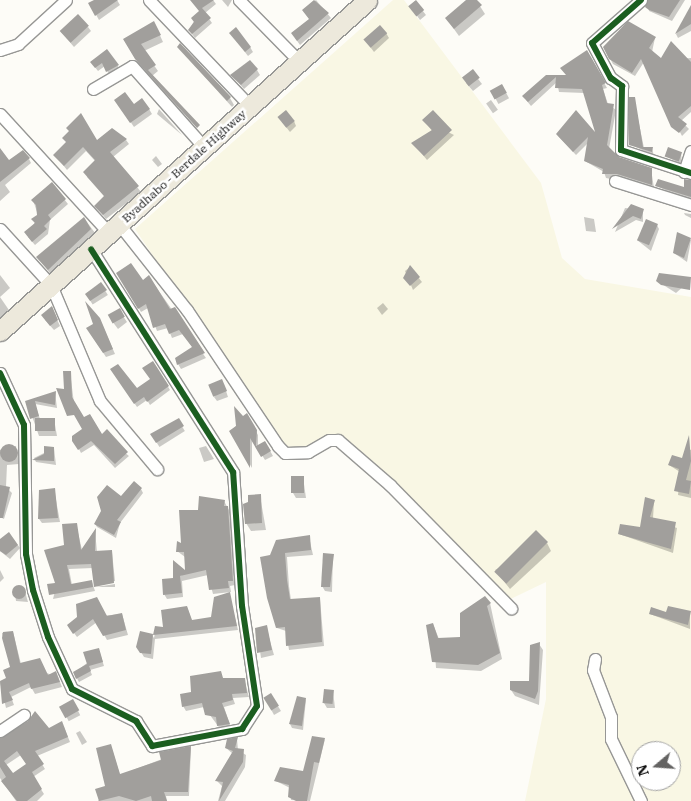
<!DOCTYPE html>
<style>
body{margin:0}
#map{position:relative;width:691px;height:801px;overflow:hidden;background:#fdfcf7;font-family:"IBM Plex Serif",serif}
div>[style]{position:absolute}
.farmland>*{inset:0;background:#f9f7e4}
.shadow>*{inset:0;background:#0003;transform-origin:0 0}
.building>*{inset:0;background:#a19f9c;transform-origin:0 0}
.round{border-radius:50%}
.roads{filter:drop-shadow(1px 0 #979795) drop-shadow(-1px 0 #979795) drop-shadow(0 1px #979795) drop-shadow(0 -1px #979795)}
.street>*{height:11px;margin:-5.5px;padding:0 5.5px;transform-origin:5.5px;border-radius:5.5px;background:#fffffe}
.primary>*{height:19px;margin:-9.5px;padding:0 9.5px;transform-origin:9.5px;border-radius:9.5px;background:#ede9dc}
.cycleway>*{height:6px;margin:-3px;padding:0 3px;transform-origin:3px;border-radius:3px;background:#1b5e20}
span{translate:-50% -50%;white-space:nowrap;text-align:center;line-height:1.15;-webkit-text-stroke:5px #fff;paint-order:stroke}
.street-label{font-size:12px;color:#111}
.north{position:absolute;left:631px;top:741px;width:50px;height:50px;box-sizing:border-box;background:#fff;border:1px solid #a0a0a0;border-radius:50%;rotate:252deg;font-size:14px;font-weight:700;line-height:20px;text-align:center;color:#111}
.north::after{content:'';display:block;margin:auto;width:18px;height:22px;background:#646362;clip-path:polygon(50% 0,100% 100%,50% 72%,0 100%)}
</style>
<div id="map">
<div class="farmland">
<div style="clip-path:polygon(evenodd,393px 0,404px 0,541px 183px,562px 258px,585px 279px,691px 297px,691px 801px,525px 801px,546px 699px,546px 582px,502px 603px,344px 442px,286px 453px,135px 229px,393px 0,641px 751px,671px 751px,671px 781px,641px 781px,641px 751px)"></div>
</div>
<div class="shadow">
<div style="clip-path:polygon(96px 0,117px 0,120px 5px,99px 20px,90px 4px)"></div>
<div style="clip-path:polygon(194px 0,213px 0,216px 4px,205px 13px,212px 23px,195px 38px,189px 30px,200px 11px)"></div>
<div style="clip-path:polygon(222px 0,232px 0,228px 7px)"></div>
<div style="clip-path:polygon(316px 0,331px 18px,300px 45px,295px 38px,310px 20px,303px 10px)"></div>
<div style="clip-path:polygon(468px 0,476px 0,485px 14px,459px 36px,446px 18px)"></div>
<div style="clip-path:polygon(647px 0,685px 0,672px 21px,649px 11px)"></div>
<div style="clip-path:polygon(415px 1px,426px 15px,420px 20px,410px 6px)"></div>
<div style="clip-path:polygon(691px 7px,691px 31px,678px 38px,676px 34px)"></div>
<div style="clip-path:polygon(88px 27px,91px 31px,74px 47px,61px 32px)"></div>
<div style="clip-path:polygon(157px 29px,163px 42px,144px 51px,158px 71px,152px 76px,201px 134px,140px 66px,125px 40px)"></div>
<div style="clip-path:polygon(386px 33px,389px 38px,374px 52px,365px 40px)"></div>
<div style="clip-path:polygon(234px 38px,250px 47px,253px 52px,248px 56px)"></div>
<div style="clip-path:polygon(655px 38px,652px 52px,661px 60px,691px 58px,691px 112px,681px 121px,689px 129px,682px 136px,644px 62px,635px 76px,613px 64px,604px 47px)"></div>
<div style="clip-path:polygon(178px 47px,230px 98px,234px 105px,232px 107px)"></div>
<div style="clip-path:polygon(106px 51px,120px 69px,109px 75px,105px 66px,98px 71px,94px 66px)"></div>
<div style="clip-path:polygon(587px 52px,607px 88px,603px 89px,608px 104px,616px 110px,609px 149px,618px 158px,651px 169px,654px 188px,606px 178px,604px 172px,585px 161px,588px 143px,576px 155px,560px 138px,557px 134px,598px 138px,584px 93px,559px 92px,557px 82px,531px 106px,526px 100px,547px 76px,566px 77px)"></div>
<div style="clip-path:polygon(257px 70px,260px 75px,244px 89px,232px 75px)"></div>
<div style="clip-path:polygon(472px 71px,482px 84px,473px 91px,466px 83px)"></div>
<div style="left:502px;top:85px;width:15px;height:12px;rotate:62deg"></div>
<div style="clip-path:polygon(634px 99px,644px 148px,652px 148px,654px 156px,630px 144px)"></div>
<div style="left:491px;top:100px;width:12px;height:6px;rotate:55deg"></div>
<div style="clip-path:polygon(119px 105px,149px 109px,152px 114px,134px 127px)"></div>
<div style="clip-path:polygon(159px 109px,182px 135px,157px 114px)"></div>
<div style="clip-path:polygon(424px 120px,454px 135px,427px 160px,413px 143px,432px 131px)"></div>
<div style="clip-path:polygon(294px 121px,296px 126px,290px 132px,282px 122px)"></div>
<div style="clip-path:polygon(126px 140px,129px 144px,113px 157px,141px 192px,106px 219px,96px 206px,105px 197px,87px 177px,95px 161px,86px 151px,67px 170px,55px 155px,97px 142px)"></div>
<div style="clip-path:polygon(0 150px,9px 162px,29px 159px,31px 163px,5px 185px,10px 192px,0 201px)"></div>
<div style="clip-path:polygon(681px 153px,682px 165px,666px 156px)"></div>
<div style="clip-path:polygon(156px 156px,162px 164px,158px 167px,152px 160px)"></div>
<div style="clip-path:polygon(52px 184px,68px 204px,50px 220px,48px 234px,35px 245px,28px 237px,38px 215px,33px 200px)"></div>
<div style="clip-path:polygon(691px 185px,691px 203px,657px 186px,685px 188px)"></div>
<div style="clip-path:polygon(625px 208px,643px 210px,643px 222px,636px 220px,615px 232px)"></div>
<div style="clip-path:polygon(684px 213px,691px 214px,691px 218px,685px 215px)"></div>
<div style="clip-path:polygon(584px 217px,594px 219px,596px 232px,586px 231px)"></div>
<div style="clip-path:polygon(84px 218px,95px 233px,53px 277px,38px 258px)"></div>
<div style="clip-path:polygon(657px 225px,659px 229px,651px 251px,637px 240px)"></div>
<div style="clip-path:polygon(678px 234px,691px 240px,687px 262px,674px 253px)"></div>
<div style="clip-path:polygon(410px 267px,422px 282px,413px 290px,405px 271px)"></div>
<div style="clip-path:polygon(118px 273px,142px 282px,149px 277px,206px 358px,181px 369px,178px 364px,193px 348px,183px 334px,172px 338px,168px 328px,157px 331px,148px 308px,141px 312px)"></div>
<div style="clip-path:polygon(0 275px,10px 288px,0 297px)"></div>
<div style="clip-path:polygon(657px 281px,685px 285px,676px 293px)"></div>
<div style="left:101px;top:284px;width:13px;height:18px;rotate:58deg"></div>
<div style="clip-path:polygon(0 297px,11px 313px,0 322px)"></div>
<div style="clip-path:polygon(383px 303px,388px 309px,382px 315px,377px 308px)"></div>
<div style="clip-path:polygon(119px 310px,127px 322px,118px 329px,112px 321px)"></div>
<div style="clip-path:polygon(54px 313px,60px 326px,54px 330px,45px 320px)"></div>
<div style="clip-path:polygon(102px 324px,115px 354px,106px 357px,90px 333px)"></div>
<div style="clip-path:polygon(153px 362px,170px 390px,150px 405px,147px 400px,137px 407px,114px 373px,137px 390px,151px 380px)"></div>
<div style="clip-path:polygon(70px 372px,74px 403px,83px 419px,129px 456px,115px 468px,94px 445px,81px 453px,79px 449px,84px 430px,65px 390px)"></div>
<div style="clip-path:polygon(224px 385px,228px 397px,217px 401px,214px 397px)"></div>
<div style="clip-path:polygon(55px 392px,57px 408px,35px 404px,40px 419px,54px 419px,57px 436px,39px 436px,27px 402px)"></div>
<div style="clip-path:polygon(247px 415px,258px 435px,258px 447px,265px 442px,273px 456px,265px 460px,252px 439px,252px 468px,231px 431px)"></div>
<div style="left:178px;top:420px;width:13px;height:30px;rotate:58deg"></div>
<div style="clip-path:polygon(16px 446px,19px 464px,7px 465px,6px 487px,12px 493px,4px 519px,0 517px,0 450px)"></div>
<div style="clip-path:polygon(206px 446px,214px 459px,204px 462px,199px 448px)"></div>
<div style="clip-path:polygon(54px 448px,56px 465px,36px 462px,34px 458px)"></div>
<div style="clip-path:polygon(686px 448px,691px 450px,691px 498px,678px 495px,680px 472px,669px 465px,683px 460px)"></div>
<div style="clip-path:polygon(303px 477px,306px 498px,296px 498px,293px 493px)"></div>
<div style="clip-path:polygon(54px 489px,60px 522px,42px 523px,39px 519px)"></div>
<div style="clip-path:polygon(141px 489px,143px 493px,120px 523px,116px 538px,97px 527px,95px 524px,121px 498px)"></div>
<div style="clip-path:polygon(260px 496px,266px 530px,251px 531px,246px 523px)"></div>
<div style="clip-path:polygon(224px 501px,230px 512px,235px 585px,230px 586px,231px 592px,213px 594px,208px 575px,182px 581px,183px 597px,167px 599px,164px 594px,174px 579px,186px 573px,185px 557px,177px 551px,199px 511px)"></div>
<div style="clip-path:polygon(654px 502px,653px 519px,677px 528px,673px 553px,619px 534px,641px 529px)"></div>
<div style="clip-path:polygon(76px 524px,82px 550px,95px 530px,97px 552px,112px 552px,115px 581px,95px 585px,93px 568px,69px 569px,72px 585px,92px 582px,95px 591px,53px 599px,66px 546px)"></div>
<div style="clip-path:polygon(9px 533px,20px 548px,10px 559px,0 551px,0 541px)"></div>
<div style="clip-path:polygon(309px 537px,313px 555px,287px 557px,289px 586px,291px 600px,320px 599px,324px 646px,289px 650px,286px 631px,277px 628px,271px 557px)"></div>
<div style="clip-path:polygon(547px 543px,551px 551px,510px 589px,495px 570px)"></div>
<div style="clip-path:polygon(333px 555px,332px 592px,325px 591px,322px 586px)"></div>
<div style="clip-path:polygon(0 570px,4px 578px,0 582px)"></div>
<div style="clip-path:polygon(115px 584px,115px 587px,96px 587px)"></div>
<div style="clip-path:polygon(14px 587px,24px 588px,28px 602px,16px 601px)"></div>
<div style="clip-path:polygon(229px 594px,238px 630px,155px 639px,153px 659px,144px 657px,141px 652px,152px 635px,154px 638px,156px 627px,164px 629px,187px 607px,192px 621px,212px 618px)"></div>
<div style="clip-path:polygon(490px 603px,502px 659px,481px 671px,436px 668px,433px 624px,439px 639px,462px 638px,461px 613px)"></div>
<div style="clip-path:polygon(690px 612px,690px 629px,650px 614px,667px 614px)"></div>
<div style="clip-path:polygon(122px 614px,128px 635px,107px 640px,97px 622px,77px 637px,71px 629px,78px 618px)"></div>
<div style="clip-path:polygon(266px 627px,274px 655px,261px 658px,257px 629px)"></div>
<div style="clip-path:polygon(13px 632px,21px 664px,58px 677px,62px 687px,35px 694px,31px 687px,11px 697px,14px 705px,6px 708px,0 682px,8px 678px,11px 668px,2px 633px)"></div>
<div style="clip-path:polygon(539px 644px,543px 650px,539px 705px,515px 696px,511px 690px,530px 682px)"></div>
<div style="clip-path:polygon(100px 653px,104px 666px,90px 670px,92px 675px,79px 682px,74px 673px)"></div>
<div style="clip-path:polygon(220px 672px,223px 679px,244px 679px,249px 697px,233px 698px,235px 704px,224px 707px,231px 728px,221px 730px,204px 707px,186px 711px,183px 706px,192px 693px)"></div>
<div style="clip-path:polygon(333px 691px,335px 708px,327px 708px,324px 703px)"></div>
<div style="clip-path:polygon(271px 695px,281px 711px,274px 715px,265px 698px)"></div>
<div style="clip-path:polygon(306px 699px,303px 730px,292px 728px,290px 724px)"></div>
<div style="left:73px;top:701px;width:16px;height:13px;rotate:63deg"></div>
<div style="clip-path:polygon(evenodd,64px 727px,70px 742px,37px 756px,45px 769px,33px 777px,44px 794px,37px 801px,16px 801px,0 778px,0 740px,64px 727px,21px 755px,27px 765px,13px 775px,6px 765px,21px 755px)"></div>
<div style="clip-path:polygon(80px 731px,87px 742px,82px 745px,76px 733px)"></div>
<div style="clip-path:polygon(237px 739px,238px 750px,246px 755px,245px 767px,225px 801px,218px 801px,222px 786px,217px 781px,233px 754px,226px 748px)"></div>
<div style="clip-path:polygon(325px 739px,310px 801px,291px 800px,290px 788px,276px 781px,304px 772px)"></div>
<div style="clip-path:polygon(191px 748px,189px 796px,166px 796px,167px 801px,98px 801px,107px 787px,112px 749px,120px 775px)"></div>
</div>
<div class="building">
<div style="clip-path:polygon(94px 0,118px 0,95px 16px,88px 3px)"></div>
<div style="clip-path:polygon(190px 0,214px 0,202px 8px,211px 18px,192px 34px,188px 30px,194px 22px,191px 18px,199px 11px)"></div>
<div style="clip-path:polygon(314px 0,329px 13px,297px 41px,291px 33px,309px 19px,302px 10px)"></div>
<div style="left:416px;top:0;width:13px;height:10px;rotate:51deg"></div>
<div style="clip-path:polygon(466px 0,477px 0,482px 5px,454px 29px,445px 18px)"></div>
<div style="clip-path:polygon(648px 0,680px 0,669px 17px,649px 10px,645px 7px)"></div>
<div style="clip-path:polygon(691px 5px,691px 24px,675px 34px)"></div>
<div style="left:78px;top:14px;width:16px;height:25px;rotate:47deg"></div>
<div style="clip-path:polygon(154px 21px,161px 35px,141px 44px,156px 65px,148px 70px,200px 125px,197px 128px,135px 59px,123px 39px)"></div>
<div style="clip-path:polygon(628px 21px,656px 37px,649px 48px,661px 58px,671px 41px,691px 62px,691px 106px,678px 117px,687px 124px,679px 133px,671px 127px,641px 59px,632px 73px,609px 59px,603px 47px)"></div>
<div style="left:380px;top:25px;width:11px;height:22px;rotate:49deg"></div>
<div style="clip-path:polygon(236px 27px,251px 47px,245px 52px,229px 33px)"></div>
<div style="clip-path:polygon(180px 43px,231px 97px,227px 101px,177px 47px)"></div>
<div style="clip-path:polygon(107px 49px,119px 65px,106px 72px,102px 63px,95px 68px,90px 62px)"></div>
<div style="clip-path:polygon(587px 50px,606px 83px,602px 85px,607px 103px,614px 104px,607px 145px,619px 157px,652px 168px,652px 185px,617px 174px,602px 174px,603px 169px,584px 161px,588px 137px,573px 152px,556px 134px,576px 110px,595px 132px,582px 89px,555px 88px,556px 77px,528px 102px,522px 96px,546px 75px,566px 75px,560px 68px)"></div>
<div style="clip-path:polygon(250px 60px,258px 69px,241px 85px,230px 75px)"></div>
<div style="left:473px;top:69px;width:11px;height:14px;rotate:52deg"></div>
<div style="left:502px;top:84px;width:10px;height:14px;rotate:61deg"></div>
<div style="clip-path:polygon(125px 92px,134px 104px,142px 98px,150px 109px,130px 123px,114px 100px)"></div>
<div style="clip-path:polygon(629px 97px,635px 97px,643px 147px,653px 147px,652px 152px,629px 145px)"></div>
<div style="left:286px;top:110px;width:14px;height:11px;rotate:51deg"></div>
<div style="clip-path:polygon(433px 110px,452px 130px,424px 156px,411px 143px,432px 130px,422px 120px)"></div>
<div style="clip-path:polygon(81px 113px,97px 140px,112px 128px,127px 139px,110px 152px,139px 186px,103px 215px,94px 206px,104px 196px,83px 172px,95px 160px,83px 147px,64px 166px,53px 155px,66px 142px,62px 138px,69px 131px,66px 128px)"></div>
<div style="left:668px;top:147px;width:15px;height:10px;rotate:20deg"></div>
<div style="clip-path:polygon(0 148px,9px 160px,23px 150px,30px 158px,0 182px)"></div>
<div style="clip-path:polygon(658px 179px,684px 187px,684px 179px,691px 180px,691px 197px,655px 186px)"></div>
<div style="clip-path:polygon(52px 182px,66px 199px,48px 215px,51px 219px,44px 226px,47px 229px,32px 242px,24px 232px,35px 223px,31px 219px,37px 215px,36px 205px,31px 200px)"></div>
<div style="clip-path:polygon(631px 204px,644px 209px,641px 219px,633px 216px,612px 229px)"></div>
<div style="clip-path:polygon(84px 217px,91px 229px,48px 270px,36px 257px)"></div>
<div style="left:646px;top:219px;width:13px;height:23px;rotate:23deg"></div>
<div style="clip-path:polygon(677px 232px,691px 238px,684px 258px,673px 253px)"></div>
<div style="clip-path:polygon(131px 263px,143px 280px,149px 275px,170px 309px,175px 307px,205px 353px,177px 365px,175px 358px,192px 347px,179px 330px,169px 334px,165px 324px,153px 328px,146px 304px,138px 309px,116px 273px)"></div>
<div style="clip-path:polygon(410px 265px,420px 277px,410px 286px,403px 278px)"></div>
<div style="clip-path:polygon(659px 273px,691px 277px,690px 290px,661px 285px,656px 281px)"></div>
<div style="clip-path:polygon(101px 282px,107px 290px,90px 301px,85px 294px)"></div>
<div style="clip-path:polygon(85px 301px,100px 318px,113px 349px,103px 353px,86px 328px,93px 324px)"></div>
<div style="clip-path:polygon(52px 306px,58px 320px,50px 326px,41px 315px)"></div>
<div style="left:120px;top:308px;width:10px;height:14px;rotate:61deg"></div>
<div style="clip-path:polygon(153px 361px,169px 386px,147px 402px,144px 397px,134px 404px,110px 369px,118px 364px,137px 388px,150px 379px,142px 368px)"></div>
<div style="clip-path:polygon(63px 371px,71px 371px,72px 397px,84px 417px,90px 414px,102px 434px,107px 429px,128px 452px,115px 464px,91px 441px,78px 450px,72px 441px,72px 436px,82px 429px,74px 415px,67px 416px,56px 388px,64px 389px)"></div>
<div style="left:222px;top:379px;width:13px;height:15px;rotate:67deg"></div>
<div style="clip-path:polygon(56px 391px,55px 405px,35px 401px,39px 416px,30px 419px,25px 401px)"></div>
<div style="clip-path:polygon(234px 406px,243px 416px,247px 413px,257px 430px,256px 446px,265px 441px,271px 451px,261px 457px,250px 438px,250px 468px,229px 431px,236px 426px)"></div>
<div style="left:35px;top:418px;width:20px;height:13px"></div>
<div style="clip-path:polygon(179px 418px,184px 426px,156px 443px,150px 434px)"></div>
<div style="clip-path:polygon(689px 435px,691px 461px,686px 480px,691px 481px,689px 494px,674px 491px,679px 469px,668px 465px,672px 455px,682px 458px)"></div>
<div class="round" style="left:0;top:444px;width:18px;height:18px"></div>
<div style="clip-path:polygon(44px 446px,54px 447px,54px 461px,32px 460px,44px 454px)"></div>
<div style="left:291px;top:476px;width:13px;height:17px"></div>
<div style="clip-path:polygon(134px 481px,142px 488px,117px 520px,121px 522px,114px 535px,94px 524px,101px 511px,97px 497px,107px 485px,121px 496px)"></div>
<div style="clip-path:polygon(0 485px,10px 487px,3px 518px,0 518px)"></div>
<div style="clip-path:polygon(55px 488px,58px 518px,38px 519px,39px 490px)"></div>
<div style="clip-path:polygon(261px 494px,262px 523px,245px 524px,243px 504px,248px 502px,248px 495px)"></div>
<div style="clip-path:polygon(199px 496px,225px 500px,224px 506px,228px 506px,233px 581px,228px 581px,229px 588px,209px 590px,206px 570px,180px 576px,182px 593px,163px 595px,162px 579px,173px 578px,173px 560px,185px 570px,184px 552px,176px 552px,177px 541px,181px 543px,179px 510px,198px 510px)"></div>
<div style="clip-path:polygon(645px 497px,655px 500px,650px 517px,676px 522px,671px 549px,618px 534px,620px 524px,640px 527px)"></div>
<div style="clip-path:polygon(77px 523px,81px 550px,96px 528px,95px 551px,112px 550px,114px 583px,94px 587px,91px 564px,67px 565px,71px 584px,92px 580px,93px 587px,49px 595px,47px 584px,55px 583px,44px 550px,64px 545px,62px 524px)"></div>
<div style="left:536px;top:530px;width:17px;height:59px;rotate:45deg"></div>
<div style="clip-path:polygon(9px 532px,18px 545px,6px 555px,0 551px,0 539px)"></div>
<div style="clip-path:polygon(310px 535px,311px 550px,285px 553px,287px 580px,290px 599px,320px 597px,322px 642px,286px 646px,285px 627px,276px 628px,267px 598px,260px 557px,270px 555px,276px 540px)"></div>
<div style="clip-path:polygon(323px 553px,334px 554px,330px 587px,321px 587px)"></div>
<div class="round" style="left:12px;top:585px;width:14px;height:14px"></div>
<div style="clip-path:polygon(230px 592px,237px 626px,153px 635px,155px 626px,163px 627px,161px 610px,187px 606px,192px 620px,211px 617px,214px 597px)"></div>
<div style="clip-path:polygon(485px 596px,491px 603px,487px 606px,500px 653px,478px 665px,432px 662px,426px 625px,433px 623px,438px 638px,460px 637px,460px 613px)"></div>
<div style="clip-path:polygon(97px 597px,107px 616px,122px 613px,126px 630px,103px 636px,93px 619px,73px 634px,67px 625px,77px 617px,76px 604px)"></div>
<div style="clip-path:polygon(668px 606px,691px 611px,688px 625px,649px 614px,651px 607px,666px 612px)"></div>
<div style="clip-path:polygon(267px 625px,272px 650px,257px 653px,255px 628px)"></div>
<div style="clip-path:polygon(13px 631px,20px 663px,40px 658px,48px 675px,56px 671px,60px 682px,31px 689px,29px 683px,9px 692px,13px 700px,2px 704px,0 681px,6px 678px,3px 670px,10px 667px,2px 638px,3px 632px)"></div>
<div style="clip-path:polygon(140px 631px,153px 634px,151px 654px,140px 653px,136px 647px)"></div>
<div style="clip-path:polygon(540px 642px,538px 691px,535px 699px,510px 690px,510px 681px,529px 681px,530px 645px)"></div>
<div style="clip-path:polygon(99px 648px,103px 662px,89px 666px,91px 671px,76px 679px,73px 672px,87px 664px,83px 652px)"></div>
<div style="clip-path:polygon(221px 671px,223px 678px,245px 678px,247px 693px,232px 694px,233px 700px,222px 703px,230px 724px,217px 726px,216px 717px,205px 715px,202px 703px,182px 707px,180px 694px,191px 692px,190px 676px)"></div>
<div style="left:324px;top:689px;width:10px;height:14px;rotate:6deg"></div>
<div style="left:271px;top:693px;width:15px;height:9px;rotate:58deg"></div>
<div style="clip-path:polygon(297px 696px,306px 698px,302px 726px,289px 724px)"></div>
<div style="left:73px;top:699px;width:13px;height:16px;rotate:61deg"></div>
<div style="clip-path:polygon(evenodd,35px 711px,49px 728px,62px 721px,68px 737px,35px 751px,44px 764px,32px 772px,42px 789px,27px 801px,17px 801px,1px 781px,6px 777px,0 767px,0 738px,28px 721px,35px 711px,17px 751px,26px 764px,13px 773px,4px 761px,17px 751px)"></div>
<div style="clip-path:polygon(312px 736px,325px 738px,319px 763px,314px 762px,307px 801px,296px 801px,288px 797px,289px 785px,274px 781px,280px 767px,303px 771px)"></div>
<div style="clip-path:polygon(238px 737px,235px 748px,244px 749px,243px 762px,219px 801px,223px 782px,215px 781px,233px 751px,225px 748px,227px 739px)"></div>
<div style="clip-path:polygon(111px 744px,120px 774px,161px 760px,159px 752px,191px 746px,188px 792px,164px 792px,167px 801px,152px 801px,151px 796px,136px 801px,119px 796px,99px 801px,95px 789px,105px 786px,96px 748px)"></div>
</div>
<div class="roads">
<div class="street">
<div style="left:149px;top:0;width:146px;rotate:46.4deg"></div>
<div style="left:239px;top:0;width:86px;rotate:45.5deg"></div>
<div style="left:641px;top:0;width:65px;rotate:138.7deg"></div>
<div style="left:592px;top:43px;width:40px;rotate:62deg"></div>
<div style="left:611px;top:78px;width:14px;rotate:36deg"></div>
<div style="left:622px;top:86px;width:64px;rotate:90.9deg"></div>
<div style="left:621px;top:150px;width:74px;rotate:18.2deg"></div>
<div style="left:0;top:50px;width:19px;rotate:-18deg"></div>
<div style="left:18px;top:44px;width:65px;rotate:-42.5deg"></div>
<div style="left:93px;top:89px;width:45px;rotate:-30.5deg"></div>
<div style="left:132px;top:66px;width:108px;rotate:48.4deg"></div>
<div style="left:0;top:114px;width:161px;rotate:47.5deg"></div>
<div style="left:684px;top:172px;width:22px;rotate:-72deg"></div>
<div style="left:615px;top:181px;width:80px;rotate:17.5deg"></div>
<div style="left:119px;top:224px;width:110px;rotate:51.7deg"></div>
<div style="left:187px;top:310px;width:164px;rotate:56.2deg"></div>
<div style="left:278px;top:446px;width:10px;rotate:45deg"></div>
<div style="left:285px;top:453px;width:23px;rotate:-2deg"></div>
<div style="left:308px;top:452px;width:24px;rotate:-30deg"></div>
<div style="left:329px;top:440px;width:9px"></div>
<div style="left:338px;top:440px;width:69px;rotate:40.9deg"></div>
<div style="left:390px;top:485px;width:173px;rotate:45.5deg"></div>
<div style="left:0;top:229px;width:76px;rotate:47.7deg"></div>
<div style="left:51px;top:285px;width:126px;rotate:67.1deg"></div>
<div style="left:100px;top:401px;width:89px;rotate:50deg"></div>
<div style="left:0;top:373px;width:57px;rotate:65.2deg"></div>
<div style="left:24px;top:425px;width:129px;rotate:89.1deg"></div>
<div style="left:26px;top:554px;width:37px;rotate:79deg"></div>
<div style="left:33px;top:590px;width:49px;rotate:72.3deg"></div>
<div style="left:48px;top:637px;width:57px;rotate:65.2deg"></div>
<div style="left:72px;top:689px;width:72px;rotate:26.6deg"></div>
<div style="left:136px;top:721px;width:30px;rotate:57deg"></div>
<div style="left:152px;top:746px;width:92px;rotate:-10.7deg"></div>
<div style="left:242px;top:729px;width:27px;rotate:-57deg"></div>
<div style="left:257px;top:706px;width:101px;rotate:-98.5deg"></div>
<div style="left:242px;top:606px;width:134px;rotate:-93.8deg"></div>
<div style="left:233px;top:472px;width:264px;rotate:-122.5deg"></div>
<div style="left:595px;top:659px;width:11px;rotate:100deg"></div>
<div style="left:593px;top:670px;width:50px;rotate:69deg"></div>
<div style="left:611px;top:717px;width:22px;rotate:90deg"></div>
<div style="left:611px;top:739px;width:69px;rotate:64.2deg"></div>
<div style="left:0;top:731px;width:29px;rotate:-34deg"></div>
</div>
<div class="primary">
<div style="left:0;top:331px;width:494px;rotate:-42deg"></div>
</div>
</div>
<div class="cycleway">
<div style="left:641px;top:0;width:65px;rotate:138.7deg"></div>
<div style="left:592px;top:43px;width:40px;rotate:62deg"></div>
<div style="left:611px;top:78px;width:14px;rotate:36deg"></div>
<div style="left:622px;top:86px;width:64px;rotate:90.9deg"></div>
<div style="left:621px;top:150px;width:74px;rotate:18.2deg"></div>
<div style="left:0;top:373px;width:57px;rotate:65.2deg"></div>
<div style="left:24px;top:425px;width:129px;rotate:89.1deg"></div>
<div style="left:26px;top:554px;width:37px;rotate:79deg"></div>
<div style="left:33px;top:590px;width:49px;rotate:72.3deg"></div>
<div style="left:48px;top:637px;width:57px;rotate:65.2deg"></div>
<div style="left:72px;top:689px;width:72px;rotate:26.6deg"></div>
<div style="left:136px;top:721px;width:30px;rotate:57deg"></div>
<div style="left:152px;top:746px;width:92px;rotate:-10.7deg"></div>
<div style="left:242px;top:729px;width:27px;rotate:-57deg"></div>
<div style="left:257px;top:706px;width:101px;rotate:-98.5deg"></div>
<div style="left:242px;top:606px;width:134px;rotate:-93.8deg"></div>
<div style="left:233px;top:472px;width:264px;rotate:-122.5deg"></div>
</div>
<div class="street-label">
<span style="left:184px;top:166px;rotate:-42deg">Byadhabo - Berdale Highway</span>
</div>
<div class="north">N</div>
</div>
